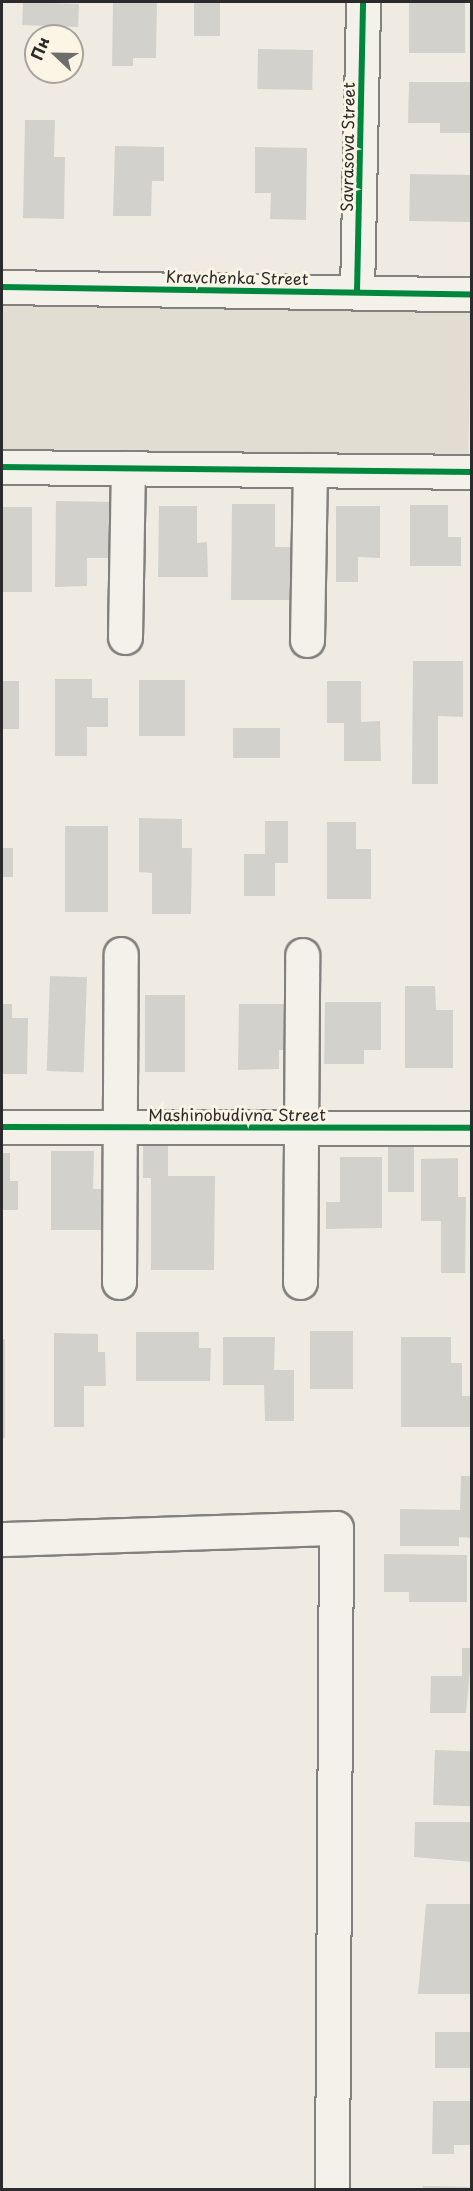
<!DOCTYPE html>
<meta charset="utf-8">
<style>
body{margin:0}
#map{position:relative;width:473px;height:2191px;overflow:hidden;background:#efebe3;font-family:"Playpen Sans",sans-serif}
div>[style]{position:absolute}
.green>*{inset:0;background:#e1ddd2;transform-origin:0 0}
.building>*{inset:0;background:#d3d1cb;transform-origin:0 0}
.roads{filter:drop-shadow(2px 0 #83817e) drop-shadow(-2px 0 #83817e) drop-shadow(0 2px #83817e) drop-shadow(0 -2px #83817e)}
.minor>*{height:33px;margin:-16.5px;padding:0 16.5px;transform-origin:16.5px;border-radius:16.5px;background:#f4f1eb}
.cycleway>*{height:6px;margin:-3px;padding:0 3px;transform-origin:3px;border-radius:3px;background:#00873e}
span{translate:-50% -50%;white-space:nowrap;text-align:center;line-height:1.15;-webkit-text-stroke:6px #fcf5e5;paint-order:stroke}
.street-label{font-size:16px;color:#2b2b2b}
.frame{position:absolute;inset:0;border:3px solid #2b2b2b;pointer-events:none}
.north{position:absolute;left:24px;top:24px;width:60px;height:60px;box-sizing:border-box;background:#fcf5e5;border:2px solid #a8a49b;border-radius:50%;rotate:292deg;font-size:16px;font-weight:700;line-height:24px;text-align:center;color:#2b2b2b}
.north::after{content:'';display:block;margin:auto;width:21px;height:27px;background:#706e6b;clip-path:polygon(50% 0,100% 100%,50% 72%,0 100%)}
</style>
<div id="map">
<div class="green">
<div style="left:2px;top:300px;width:469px;height:154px;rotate:1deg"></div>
</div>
<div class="building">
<div style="left:23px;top:2px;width:56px;height:23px;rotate:2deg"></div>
<div style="clip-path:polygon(113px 2px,157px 2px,156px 58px,133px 58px,133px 66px,112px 66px)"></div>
<div style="left:194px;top:2px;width:26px;height:34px"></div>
<div style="left:409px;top:2px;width:56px;height:51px"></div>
<div style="left:258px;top:49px;width:55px;height:40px;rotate:1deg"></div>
<div style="clip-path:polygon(409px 82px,472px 82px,472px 133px,440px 133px,440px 123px,408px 123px)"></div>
<div style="clip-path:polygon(25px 120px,55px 120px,54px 157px,65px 157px,64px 219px,23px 218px)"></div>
<div style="clip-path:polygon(115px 146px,164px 147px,164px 181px,152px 181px,151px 216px,113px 216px)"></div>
<div style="clip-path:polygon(255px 147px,307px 148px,306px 220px,270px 219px,271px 193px,255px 193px)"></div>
<div style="left:410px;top:174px;width:62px;height:47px;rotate:1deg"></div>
<div style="clip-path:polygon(56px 501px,117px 502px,117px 558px,87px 558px,87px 586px,55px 587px)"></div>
<div style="clip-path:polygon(232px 504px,275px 504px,275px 547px,291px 547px,291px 600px,231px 600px)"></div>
<div style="clip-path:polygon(410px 505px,448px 505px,448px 537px,461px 537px,461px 566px,410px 566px)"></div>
<div style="clip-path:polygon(159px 506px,197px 506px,197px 543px,207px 542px,208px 577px,158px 577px)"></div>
<div style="clip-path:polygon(336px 506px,380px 506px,380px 558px,358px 557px,358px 582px,336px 582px)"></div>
<div style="left:2px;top:507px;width:30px;height:85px"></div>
<div style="clip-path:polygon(413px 661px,463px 661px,463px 717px,438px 716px,438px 784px,412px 784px)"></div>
<div style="clip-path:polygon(55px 679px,92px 679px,92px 698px,108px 698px,108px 727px,87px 727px,87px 756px,55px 756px)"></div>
<div style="left:139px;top:680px;width:46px;height:56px"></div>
<div style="left:2px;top:681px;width:17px;height:48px"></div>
<div style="clip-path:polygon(327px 681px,361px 681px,361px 722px,380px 721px,381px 761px,344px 761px,344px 723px,327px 723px)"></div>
<div style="left:233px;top:728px;width:47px;height:30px"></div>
<div style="clip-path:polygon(139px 818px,182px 819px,182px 848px,192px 848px,191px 914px,152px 914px,152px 873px,139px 872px)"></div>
<div style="clip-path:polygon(265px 821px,288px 821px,288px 863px,275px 863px,275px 896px,244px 896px,244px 854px,265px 854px)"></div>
<div style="clip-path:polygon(327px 822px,356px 822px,356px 849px,371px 849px,371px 899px,327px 899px)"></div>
<div style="left:65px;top:826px;width:43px;height:86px"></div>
<div style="left:2px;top:848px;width:11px;height:29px"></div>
<div style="left:50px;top:976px;width:37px;height:95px;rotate:2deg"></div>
<div style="clip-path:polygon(405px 986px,435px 986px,436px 1010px,453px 1010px,453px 1068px,405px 1068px)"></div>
<div style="left:145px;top:995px;width:40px;height:77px"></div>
<div style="clip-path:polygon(325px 1002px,381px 1002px,381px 1050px,364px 1050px,364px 1064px,324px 1064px)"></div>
<div style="clip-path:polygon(2px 1004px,12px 1004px,12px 1018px,28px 1018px,27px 1074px,2px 1074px)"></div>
<div style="clip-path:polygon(239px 1004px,289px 1004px,289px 1050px,279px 1050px,279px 1069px,238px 1070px)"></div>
<div style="left:388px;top:1137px;width:26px;height:55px"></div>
<div style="clip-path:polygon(143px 1143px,168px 1143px,168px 1176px,215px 1176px,214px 1270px,151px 1270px,151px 1178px,143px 1178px)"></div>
<div style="clip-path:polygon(51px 1151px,94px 1151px,93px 1189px,102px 1189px,102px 1230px,51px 1230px)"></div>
<div style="clip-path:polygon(2px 1153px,10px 1153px,10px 1181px,18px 1181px,18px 1210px,2px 1210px)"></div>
<div style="clip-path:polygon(340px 1157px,382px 1157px,382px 1228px,326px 1229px,326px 1202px,340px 1202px)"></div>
<div style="clip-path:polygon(458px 1158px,458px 1197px,466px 1197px,465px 1273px,441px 1273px,441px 1221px,421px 1221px,421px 1159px)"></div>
<div style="left:310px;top:1331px;width:43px;height:58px"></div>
<div style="clip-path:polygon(136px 1332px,199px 1332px,199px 1348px,211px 1348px,210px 1381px,136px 1381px)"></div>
<div style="clip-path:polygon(54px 1333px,98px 1334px,98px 1352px,105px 1352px,106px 1386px,84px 1386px,84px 1427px,54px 1427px)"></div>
<div style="clip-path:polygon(223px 1337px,275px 1337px,274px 1370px,294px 1370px,294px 1421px,265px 1421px,264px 1385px,223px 1385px)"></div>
<div style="clip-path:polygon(401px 1337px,451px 1337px,451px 1363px,462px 1363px,462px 1396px,472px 1396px,472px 1427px,401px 1427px)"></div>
<div style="left:2px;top:1339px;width:3px;height:99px"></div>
<div style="clip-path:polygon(461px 1476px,472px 1476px,472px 1538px,459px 1537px,459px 1546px,400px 1546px,400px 1509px,460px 1510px)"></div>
<div style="clip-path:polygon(384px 1554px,467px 1555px,467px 1602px,409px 1602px,409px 1592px,384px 1592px)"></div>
<div style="clip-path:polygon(462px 1648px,472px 1648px,466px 1713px,430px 1713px,431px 1676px,462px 1676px)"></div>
<div style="left:435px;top:1750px;width:37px;height:55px;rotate:2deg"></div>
<div style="clip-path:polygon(415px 1822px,472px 1822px,472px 1862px,414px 1857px)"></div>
<div style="clip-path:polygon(426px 1904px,472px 1904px,472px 1994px,418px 1994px)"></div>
<div style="left:435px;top:2032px;width:37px;height:36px"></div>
<div style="clip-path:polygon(433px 2101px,472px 2101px,472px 2145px,454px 2145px,454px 2154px,432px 2154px)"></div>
<div style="clip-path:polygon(423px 2186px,472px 2187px,472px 2190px,423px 2190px)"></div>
</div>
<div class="roads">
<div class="minor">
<div style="left:2px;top:287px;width:470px;rotate:0.9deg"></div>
<div style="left:357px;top:292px;width:290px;rotate:-88.8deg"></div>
<div style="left:2px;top:467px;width:470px;rotate:0.6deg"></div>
<div style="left:125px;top:637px;width:169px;rotate:-89deg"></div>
<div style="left:307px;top:640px;width:170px;rotate:-89deg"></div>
<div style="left:2px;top:1127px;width:470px;rotate:0.1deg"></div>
<div style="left:119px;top:1282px;width:328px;rotate:-89.7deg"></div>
<div style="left:300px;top:1282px;width:327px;rotate:-89.6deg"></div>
<div style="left:2px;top:1539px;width:334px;rotate:-1.9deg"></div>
<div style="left:336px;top:1528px;width:662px;rotate:90.35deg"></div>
</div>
</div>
<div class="cycleway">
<div style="left:2px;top:287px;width:470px;rotate:0.9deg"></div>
<div style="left:357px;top:292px;width:290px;rotate:-88.8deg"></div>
<div style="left:2px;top:467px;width:470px;rotate:0.6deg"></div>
<div style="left:2px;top:1127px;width:470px;rotate:0.1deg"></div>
</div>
<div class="street-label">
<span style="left:347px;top:147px;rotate:-89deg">Savrasova Street</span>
<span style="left:237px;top:277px;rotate:1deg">Kravchenka Street</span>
<span style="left:237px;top:1114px">Mashinobudivna Street</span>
</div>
<div class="frame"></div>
<div class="north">Пн</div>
</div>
